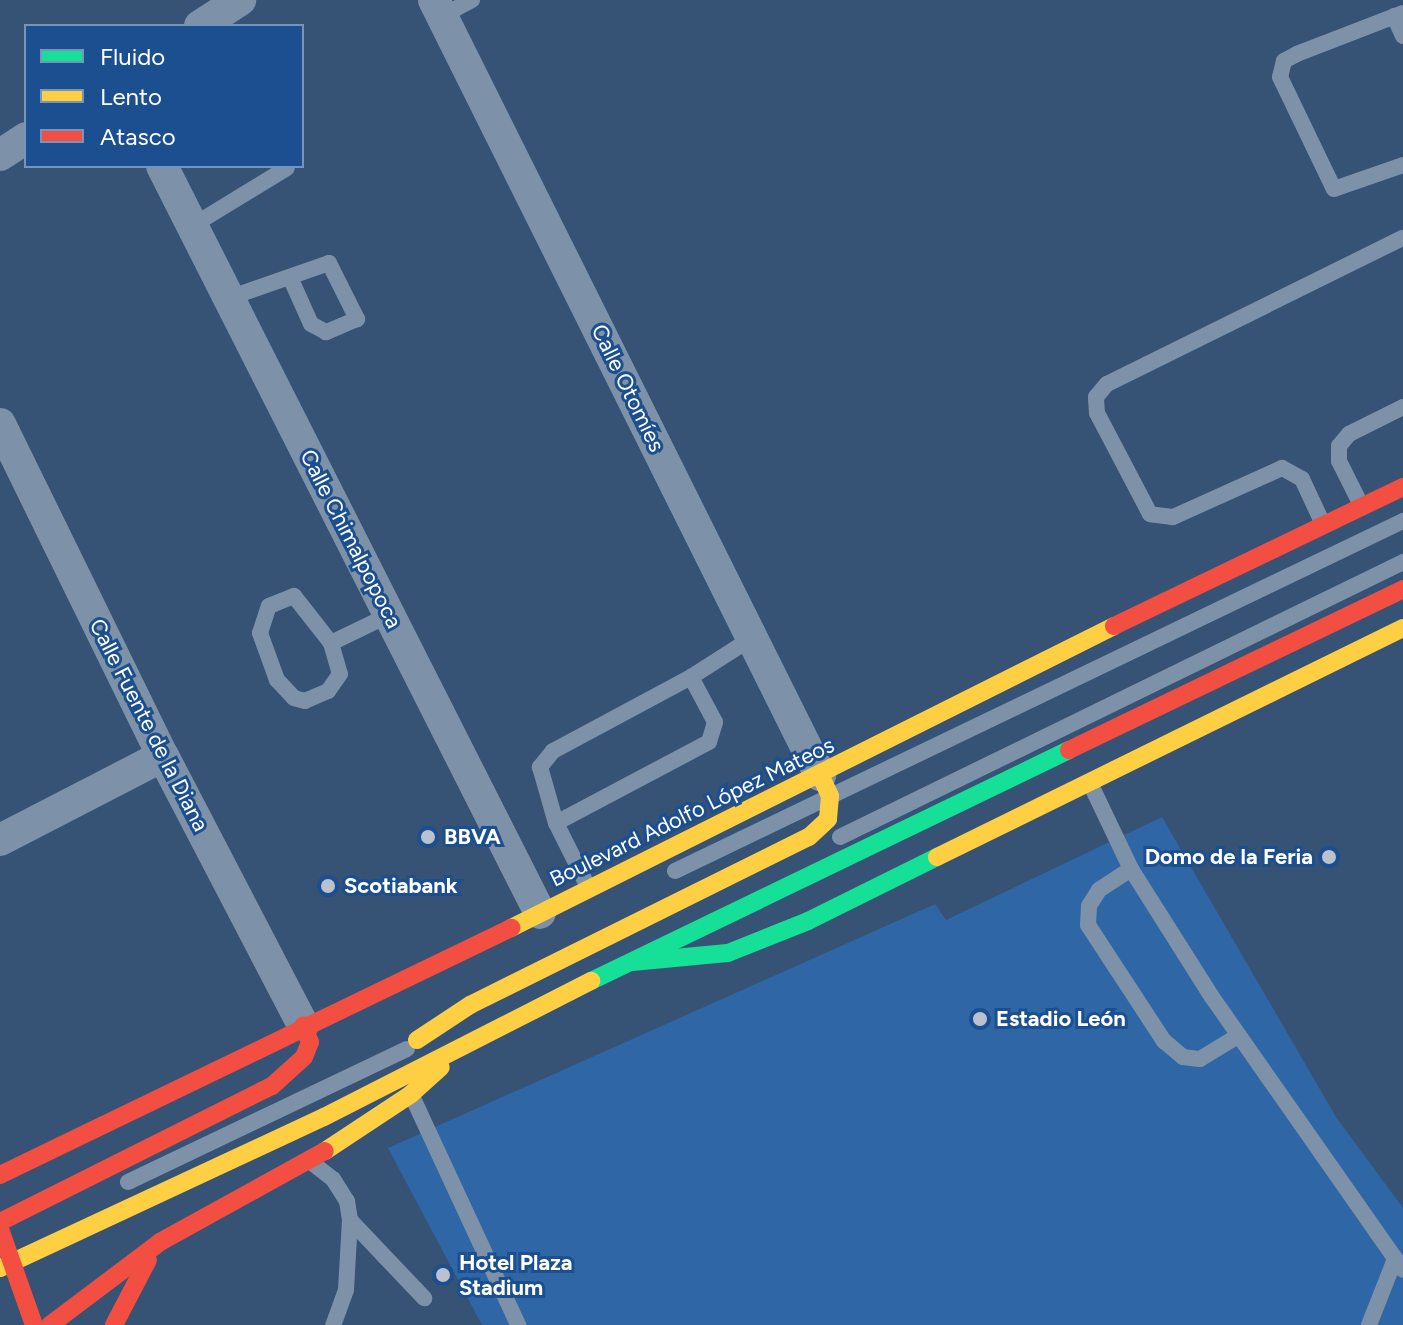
<!DOCTYPE html>
<meta charset="utf-8">
<style>
body{margin:0}
#map{position:relative;width:1403px;height:1325px;overflow:hidden;background:#365274;font-family:Figtree,sans-serif}
div>[style]{position:absolute}
.green>*{inset:0;background:#2f66a5}
.lane>*{height:16px;margin:-8px;padding:0 8px;transform-origin:8px;border-radius:8px;background:#7d92a8}
.street>*{height:32px;margin:-16px;padding:0 16px;transform-origin:16px;border-radius:16px;background:#7d92a8}
.fast>*{height:18px;margin:-9px;padding:0 9px;transform-origin:9px;border-radius:9px;background:#16e098}
.slow>*{height:18px;margin:-9px;padding:0 9px;transform-origin:9px;border-radius:9px;background:#ffcf43}
.jam>*{height:18px;margin:-9px;padding:0 9px;transform-origin:9px;border-radius:9px;background:#f24e42}
.dots>*{width:22px;height:22px;translate:-50% -50%;box-sizing:border-box;border:4px solid #1b4f8f;border-radius:50%}
span{translate:-50% -50%;white-space:nowrap;text-align:center;line-height:1.15;-webkit-text-stroke:6px #1b4f8f;paint-order:stroke}
.street-label{font-size:22px;color:#fff}
.poi-label{font-size:22px;color:#fff;font-weight:700}
.left{translate:0 -50%;text-align:left}
.right{translate:-100% -50%;text-align:right}
.legend{position:absolute;left:24px;top:24px;width:280px;height:144px;box-sizing:border-box;background:#1b4f8f;border:2px solid #7695bc;margin:0;padding:10px 14px;list-style:none;font-size:24px;color:#fff}
.legend li{display:flex;align-items:center;gap:16px;height:40px}
.legend b{width:40px;border:2px solid #7695bc}
</style>
<div id="map">
<div class="green">
<div style="clip-path:polygon(1162px 817px,1336px 1117px,1403px 1208px,1403px 1325px,482px 1325px,388px 1148px,935px 904px,946px 920px)"></div>
</div>
<div class="lane">
<div style="left:1403px;top:13px;width:114px;rotate:158.9deg"></div>
<div style="left:1297px;top:54px;width:15px;rotate:152deg"></div>
<div style="left:1284px;top:61px;width:16px;rotate:104deg"></div>
<div style="left:1280px;top:77px;width:124px;rotate:64.3deg"></div>
<div style="left:1334px;top:189px;width:73px;rotate:-19.2deg"></div>
<div style="left:442px;top:16px;width:34px;rotate:-28deg"></div>
<div style="left:1394px;top:16px;width:22px;rotate:66deg"></div>
<div style="left:192px;top:226px;width:111px;rotate:-31.4deg"></div>
<div style="left:229px;top:298px;width:106px;rotate:-19.3deg"></div>
<div style="left:329px;top:263px;width:63px;rotate:63.4deg"></div>
<div style="left:357px;top:319px;width:34px;rotate:157deg"></div>
<div style="left:326px;top:332px;width:17px;rotate:-152deg"></div>
<div style="left:311px;top:324px;width:51px;rotate:-114.1deg"></div>
<div style="left:1361px;top:505px;width:49px;rotate:-116.6deg"></div>
<div style="left:1339px;top:461px;width:15px;rotate:-90deg"></div>
<div style="left:1339px;top:446px;width:16px;rotate:-50deg"></div>
<div style="left:1349px;top:434px;width:60px;rotate:-26.6deg"></div>
<div style="left:1323px;top:524px;width:50px;rotate:-115deg"></div>
<div style="left:1302px;top:479px;width:23px;rotate:-151deg"></div>
<div style="left:1282px;top:468px;width:120px;rotate:155.8deg"></div>
<div style="left:1173px;top:517px;width:23px;rotate:-173deg"></div>
<div style="left:1150px;top:514px;width:114px;rotate:-117.7deg"></div>
<div style="left:1097px;top:413px;width:16px;rotate:-94deg"></div>
<div style="left:1096px;top:397px;width:17px;rotate:-50deg"></div>
<div style="left:1107px;top:384px;width:330px;rotate:-26.3deg"></div>
<div style="left:294px;top:596px;width:60px;rotate:51.8deg"></div>
<div style="left:331px;top:643px;width:32px;rotate:74deg"></div>
<div style="left:340px;top:674px;width:21px;rotate:125deg"></div>
<div style="left:328px;top:691px;width:25px;rotate:157deg"></div>
<div style="left:305px;top:701px;width:11px;rotate:-165deg"></div>
<div style="left:294px;top:698px;width:25px;rotate:-133deg"></div>
<div style="left:277px;top:680px;width:50px;rotate:-109.9deg"></div>
<div style="left:260px;top:633px;width:28px;rotate:-72deg"></div>
<div style="left:269px;top:606px;width:27px;rotate:-22deg"></div>
<div style="left:331px;top:643px;width:64px;rotate:-25.8deg"></div>
<div style="left:691px;top:677px;width:72px;rotate:-32.6deg"></div>
<div style="left:1090px;top:783px;width:95px;rotate:64.5deg"></div>
<div style="left:1131px;top:869px;width:151px;rotate:57.7deg"></div>
<div style="left:1212px;top:997px;width:333px;rotate:55deg"></div>
<div style="left:556px;top:823px;width:173px;rotate:-27.9deg"></div>
<div style="left:709px;top:742px;width:21px;rotate:-73deg"></div>
<div style="left:715px;top:722px;width:51px;rotate:-118.1deg"></div>
<div style="left:691px;top:677px;width:157px;rotate:151.8deg"></div>
<div style="left:553px;top:751px;width:21px;rotate:129deg"></div>
<div style="left:540px;top:767px;width:58px;rotate:74.1deg"></div>
<div style="left:556px;top:823px;width:74px;rotate:63.4deg"></div>
<div style="left:840px;top:837px;width:627px;rotate:-26.03deg"></div>
<div style="left:1131px;top:869px;width:38px;rotate:147deg"></div>
<div style="left:1099px;top:890px;width:19px;rotate:122deg"></div>
<div style="left:1089px;top:906px;width:19px;rotate:93deg"></div>
<div style="left:1088px;top:925px;width:139px;rotate:56.8deg"></div>
<div style="left:1164px;top:1041px;width:25px;rotate:40deg"></div>
<div style="left:1183px;top:1057px;width:17px;rotate:7deg"></div>
<div style="left:1200px;top:1059px;width:44px;rotate:-31.2deg"></div>
<div style="left:675px;top:871px;width:808px;rotate:-25.68deg"></div>
<div style="left:411px;top:1094px;width:255px;rotate:65.1deg"></div>
<div style="left:311px;top:1162px;width:28px;rotate:38deg"></div>
<div style="left:333px;top:1179px;width:26px;rotate:58deg"></div>
<div style="left:347px;top:1201px;width:19px;rotate:81deg"></div>
<div style="left:350px;top:1220px;width:70px;rotate:93.3deg"></div>
<div style="left:346px;top:1290px;width:37px;rotate:110deg"></div>
<div style="left:128px;top:1182px;width:309px;rotate:-25.5deg"></div>
<div style="left:350px;top:1220px;width:108px;rotate:46.5deg"></div>
<div style="left:1369px;top:1325px;width:71px;rotate:-68.5deg"></div>
</div>
<div class="street">
<div style="left:434px;top:0;width:866px;rotate:63.52deg"></div>
<div style="left:200px;top:26px;width:48px;rotate:-33deg"></div>
<div style="left:0;top:155px;width:31px;rotate:-33deg"></div>
<div style="left:162px;top:166px;width:837px;rotate:63.16deg"></div>
<div style="left:0;top:424px;width:370px;rotate:63.9deg"></div>
<div style="left:163px;top:756px;width:303px;rotate:62.5deg"></div>
<div style="left:0;top:840px;width:183px;rotate:-27.3deg"></div>
</div>
<div class="fast">
<div style="left:632px;top:962px;width:96px;rotate:-5.4deg"></div>
<div style="left:728px;top:953px;width:86px;rotate:-21.8deg"></div>
<div style="left:808px;top:921px;width:144px;rotate:-26.4deg"></div>
<div style="left:591px;top:981px;width:531px;rotate:-25.79deg"></div>
</div>
<div class="slow">
<div style="left:937px;top:857px;width:519px;rotate:-26.17deg"></div>
<div style="left:511px;top:928px;width:674px;rotate:-26.6deg"></div>
<div style="left:417px;top:1040px;width:64px;rotate:-33.4deg"></div>
<div style="left:470px;top:1005px;width:378px;rotate:-26.4deg"></div>
<div style="left:809px;top:837px;width:26px;rotate:-43deg"></div>
<div style="left:828px;top:819px;width:23px;rotate:-85deg"></div>
<div style="left:830px;top:796px;width:23px;rotate:-115deg"></div>
<div style="left:325px;top:1151px;width:103px;rotate:-33.5deg"></div>
<div style="left:411px;top:1094px;width:40px;rotate:-42deg"></div>
<div style="left:0;top:1268px;width:357px;rotate:-25deg"></div>
<div style="left:324px;top:1117px;width:300px;rotate:-27deg"></div>
</div>
<div class="jam">
<div style="left:1114px;top:626px;width:321px;rotate:-25.7deg"></div>
<div style="left:1069px;top:750px;width:371px;rotate:-25.7deg"></div>
<div style="left:0;top:1175px;width:568px;rotate:-25.8deg"></div>
<div style="left:0;top:1222px;width:304px;rotate:-26.6deg"></div>
<div style="left:272px;top:1086px;width:43px;rotate:-42.2deg"></div>
<div style="left:304px;top:1057px;width:16px;rotate:-68deg"></div>
<div style="left:310px;top:1042px;width:18px;rotate:-112deg"></div>
<div style="left:0;top:1229px;width:102px;rotate:70.5deg"></div>
<div style="left:50px;top:1325px;width:138px;rotate:-37deg"></div>
<div style="left:160px;top:1242px;width:188px;rotate:-28.9deg"></div>
<div style="left:114px;top:1325px;width:73px;rotate:-62.4deg"></div>
</div>
<div class="dots">
<div style="left:428px;top:837px;background:#b9c2ce"></div>
<div style="left:1329px;top:857px;background:#b9c2ce"></div>
<div style="left:328px;top:886px;background:#b9c2ce"></div>
<div style="left:980px;top:1019px;background:#b9c2ce"></div>
<div style="left:443px;top:1275px;background:#b9c2ce"></div>
</div>
<div class="street-label">
<span style="left:628px;top:388px;rotate:64deg">Calle Otomíes</span>
<span style="left:351px;top:539px;rotate:63deg">Calle Chimalpopoca</span>
<span style="left:149px;top:725px;rotate:63deg">Calle Fuente de la Diana</span>
<span style="left:692px;top:812px;rotate:-26deg">Boulevard Adolfo López Mateos</span>
</div>
<div class="poi-label">
<span class="left" style="left:444px;top:837px">BBVA</span>
<span class="right" style="left:1313px;top:857px">Domo de la Feria</span>
<span class="left" style="left:344px;top:886px">Scotiabank</span>
<span class="left" style="left:996px;top:1019px">Estadio León</span>
<span class="left" style="left:459px;top:1275px">Hotel Plaza<br>Stadium</span>
</div>
<ul class="legend">
<li><b style="height:10px;background:#16e098"></b>Fluido</li>
<li><b style="height:10px;background:#ffcf43"></b>Lento</li>
<li><b style="height:10px;background:#f24e42"></b>Atasco</li>
</ul>
</div>
